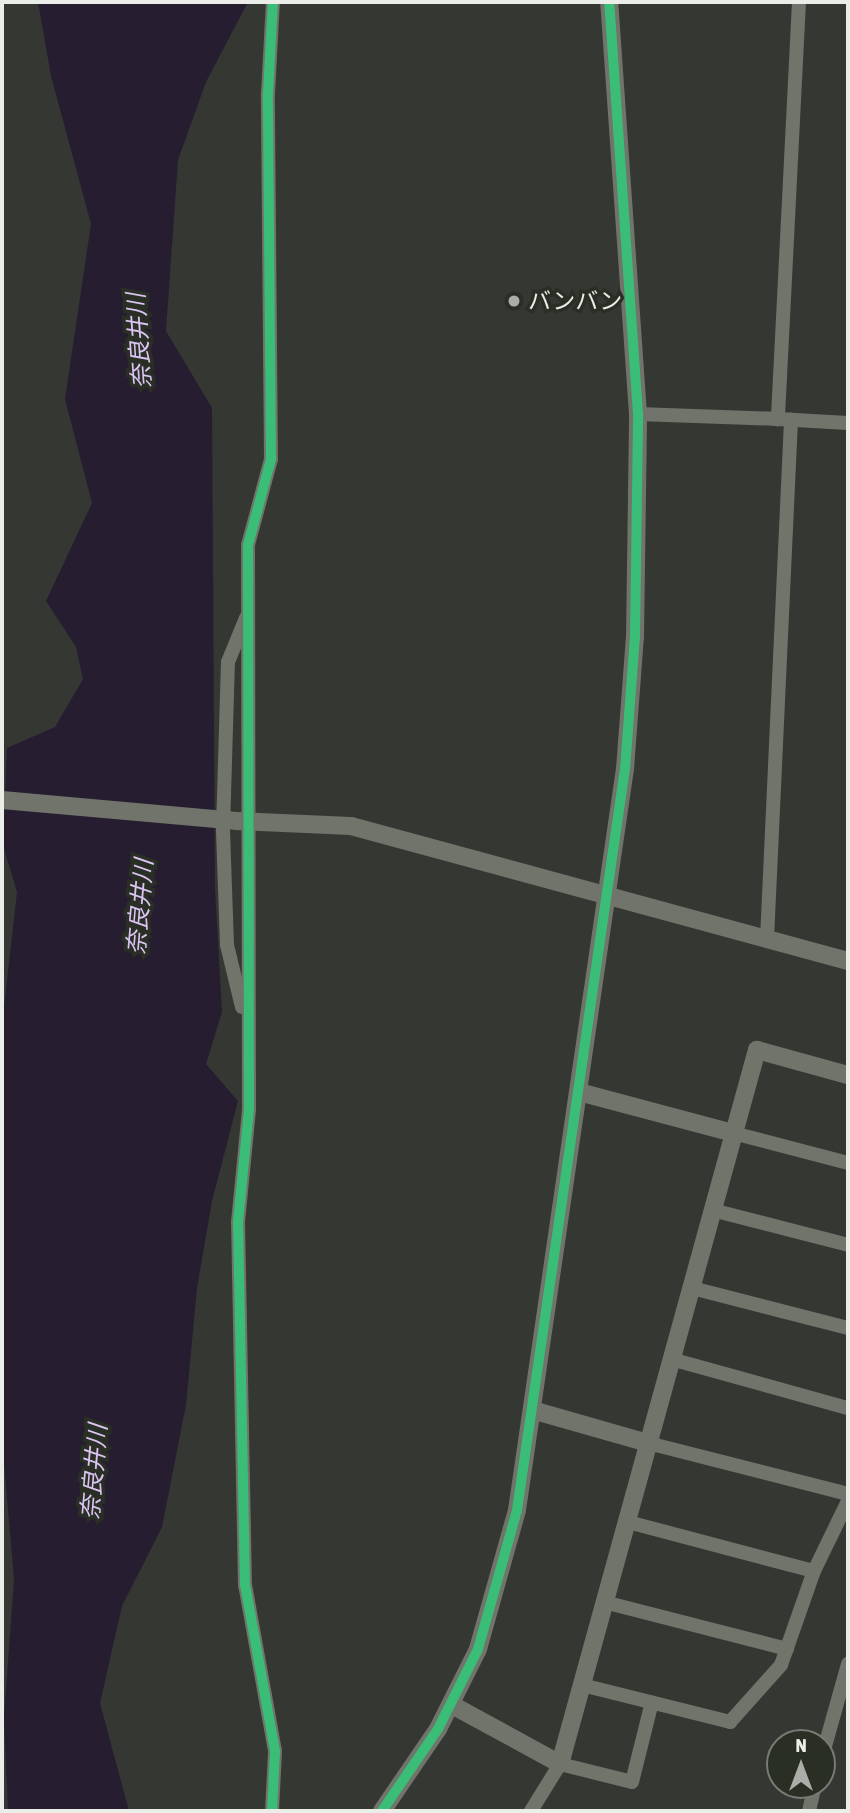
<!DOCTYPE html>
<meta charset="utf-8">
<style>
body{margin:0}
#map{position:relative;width:850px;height:1813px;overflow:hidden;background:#343732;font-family:"Asap Condensed","Noto Sans JP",sans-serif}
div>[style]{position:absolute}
.water>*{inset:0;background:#261e30}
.minor>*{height:14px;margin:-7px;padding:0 7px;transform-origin:7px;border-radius:7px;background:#70746b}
.tertiary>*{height:18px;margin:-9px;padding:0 9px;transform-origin:9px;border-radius:9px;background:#70746b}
.tertiary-bridge>*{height:18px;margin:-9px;padding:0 9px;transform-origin:9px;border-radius:9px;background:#70746b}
.cycleway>*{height:10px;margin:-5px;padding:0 5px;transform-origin:5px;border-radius:5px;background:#3abd76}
.dots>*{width:19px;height:19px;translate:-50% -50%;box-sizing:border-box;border:4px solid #2a2f25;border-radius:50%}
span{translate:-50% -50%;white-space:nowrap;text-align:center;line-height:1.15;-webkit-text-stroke:7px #2a2f25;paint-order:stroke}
.poi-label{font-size:23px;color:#ebeee8}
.left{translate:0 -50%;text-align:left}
.water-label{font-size:24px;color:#dbc4f4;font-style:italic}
.frame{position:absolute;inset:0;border:4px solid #ebeee8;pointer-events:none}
.north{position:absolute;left:766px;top:1729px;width:70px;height:70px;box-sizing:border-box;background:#2a2f25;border:2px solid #777b73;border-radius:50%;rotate:0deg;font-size:19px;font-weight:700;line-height:28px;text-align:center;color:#ebeee8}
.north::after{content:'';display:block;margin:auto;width:24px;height:32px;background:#abaea8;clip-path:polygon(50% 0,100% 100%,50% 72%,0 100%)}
</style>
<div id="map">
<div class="water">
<div style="clip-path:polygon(38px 2px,248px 2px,206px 82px,178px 160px,166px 331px,212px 408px,215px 889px,222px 1012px,206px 1064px,238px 1101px,212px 1201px,197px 1288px,186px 1405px,162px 1527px,122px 1606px,100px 1703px,129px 1811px,8px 1811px,4px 1717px,14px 1580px,2px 1439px,2px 1025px,17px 892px,3px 845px,7px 748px,55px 727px,83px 679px,76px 647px,46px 601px,92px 503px,65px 399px,91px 224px,51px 76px)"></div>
</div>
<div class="minor">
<div style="left:799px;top:2px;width:418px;rotate:92.9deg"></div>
<div style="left:778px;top:419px;width:70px;rotate:3.3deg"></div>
<div style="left:638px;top:414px;width:140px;rotate:2deg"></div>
<div style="left:767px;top:939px;width:520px;rotate:-87.35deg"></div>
<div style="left:242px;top:1007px;width:64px;rotate:-103.6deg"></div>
<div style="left:227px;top:945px;width:116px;rotate:-92deg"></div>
<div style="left:223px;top:829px;width:167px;rotate:-88.3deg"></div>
<div style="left:228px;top:662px;width:48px;rotate:-67.8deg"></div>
<div style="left:733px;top:1133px;width:119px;rotate:14.6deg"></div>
<div style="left:712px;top:1210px;width:140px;rotate:14.4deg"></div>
<div style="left:692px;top:1288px;width:161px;rotate:14.4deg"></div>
<div style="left:671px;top:1359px;width:184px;rotate:15.5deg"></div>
<div style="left:648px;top:1443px;width:206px;rotate:14.3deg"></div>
<div style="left:628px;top:1522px;width:192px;rotate:14.8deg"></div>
<div style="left:604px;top:1602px;width:189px;rotate:14.4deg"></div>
<div style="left:582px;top:1685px;width:153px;rotate:14deg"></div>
<div style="left:730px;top:1722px;width:76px;rotate:-48.2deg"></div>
<div style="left:781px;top:1665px;width:100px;rotate:-70.7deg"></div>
<div style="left:814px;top:1571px;width:78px;rotate:-64.1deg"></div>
<div style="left:822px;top:1757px;width:97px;rotate:-74.4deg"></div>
<div style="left:272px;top:1811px;width:60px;rotate:-87.1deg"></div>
<div style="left:275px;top:1751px;width:169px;rotate:-100.2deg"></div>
<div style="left:245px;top:1585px;width:363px;rotate:-91.1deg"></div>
<div style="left:238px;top:1222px;width:114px;rotate:-84.4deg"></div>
<div style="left:249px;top:1109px;width:564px;rotate:-90.1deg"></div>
<div style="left:248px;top:545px;width:89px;rotate:-75deg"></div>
<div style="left:271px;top:459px;width:366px;rotate:-90.5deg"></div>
<div style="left:268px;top:93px;width:91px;rotate:-86.9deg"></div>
<div style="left:531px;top:1811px;width:55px;rotate:-58.3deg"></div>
<div style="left:560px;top:1764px;width:74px;rotate:14deg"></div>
<div style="left:632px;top:1782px;width:82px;rotate:-76deg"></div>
<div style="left:809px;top:1811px;width:27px;rotate:-77deg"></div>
</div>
<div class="tertiary">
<div style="left:236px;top:821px;width:115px;rotate:2.5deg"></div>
<div style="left:351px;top:826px;width:515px;rotate:15.2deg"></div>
<div style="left:579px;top:1092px;width:159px;rotate:14.9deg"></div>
<div style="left:532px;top:1410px;width:121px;rotate:15.9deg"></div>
<div style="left:452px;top:1705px;width:123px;rotate:28.6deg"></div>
<div style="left:560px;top:1764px;width:741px;rotate:-74.58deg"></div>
<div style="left:757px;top:1050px;width:94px;rotate:15.4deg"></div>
<div style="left:382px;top:1811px;width:99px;rotate:-55.7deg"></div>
<div style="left:438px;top:1729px;width:89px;rotate:-63.4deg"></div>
<div style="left:478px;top:1649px;width:144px;rotate:-74.3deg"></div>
<div style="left:517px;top:1510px;width:749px;rotate:-81.71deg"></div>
<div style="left:625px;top:769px;width:132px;rotate:-85.7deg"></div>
<div style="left:635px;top:637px;width:223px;rotate:-89.2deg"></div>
<div style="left:638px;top:414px;width:413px;rotate:-94deg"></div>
</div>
<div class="tertiary-bridge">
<div style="left:2px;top:800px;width:235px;rotate:5.1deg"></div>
</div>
<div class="cycleway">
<div style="left:272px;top:1811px;width:60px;rotate:-87.1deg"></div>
<div style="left:275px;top:1751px;width:169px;rotate:-100.2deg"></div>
<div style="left:245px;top:1585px;width:363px;rotate:-91.1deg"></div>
<div style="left:238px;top:1222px;width:114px;rotate:-84.4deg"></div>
<div style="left:249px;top:1109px;width:564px;rotate:-90.1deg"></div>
<div style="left:248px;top:545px;width:89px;rotate:-75deg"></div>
<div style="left:271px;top:459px;width:366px;rotate:-90.5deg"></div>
<div style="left:268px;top:93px;width:91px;rotate:-86.9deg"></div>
<div style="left:382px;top:1811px;width:99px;rotate:-55.7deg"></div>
<div style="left:438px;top:1729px;width:89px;rotate:-63.4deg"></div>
<div style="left:478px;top:1649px;width:144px;rotate:-74.3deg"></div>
<div style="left:517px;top:1510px;width:749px;rotate:-81.71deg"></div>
<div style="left:625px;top:769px;width:132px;rotate:-85.7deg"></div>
<div style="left:635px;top:637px;width:223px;rotate:-89.2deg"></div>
<div style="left:638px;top:414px;width:413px;rotate:-94deg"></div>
</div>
<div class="dots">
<div style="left:514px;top:301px;background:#abaea8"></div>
</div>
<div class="poi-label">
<span class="left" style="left:528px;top:301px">バンバン</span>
</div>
<div class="water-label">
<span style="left:139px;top:341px;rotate:-94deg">奈良井川</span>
<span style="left:140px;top:907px;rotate:-85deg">奈良井川</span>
<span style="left:94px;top:1472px;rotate:-85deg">奈良井川</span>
</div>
<div class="frame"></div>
<div class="north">N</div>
</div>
